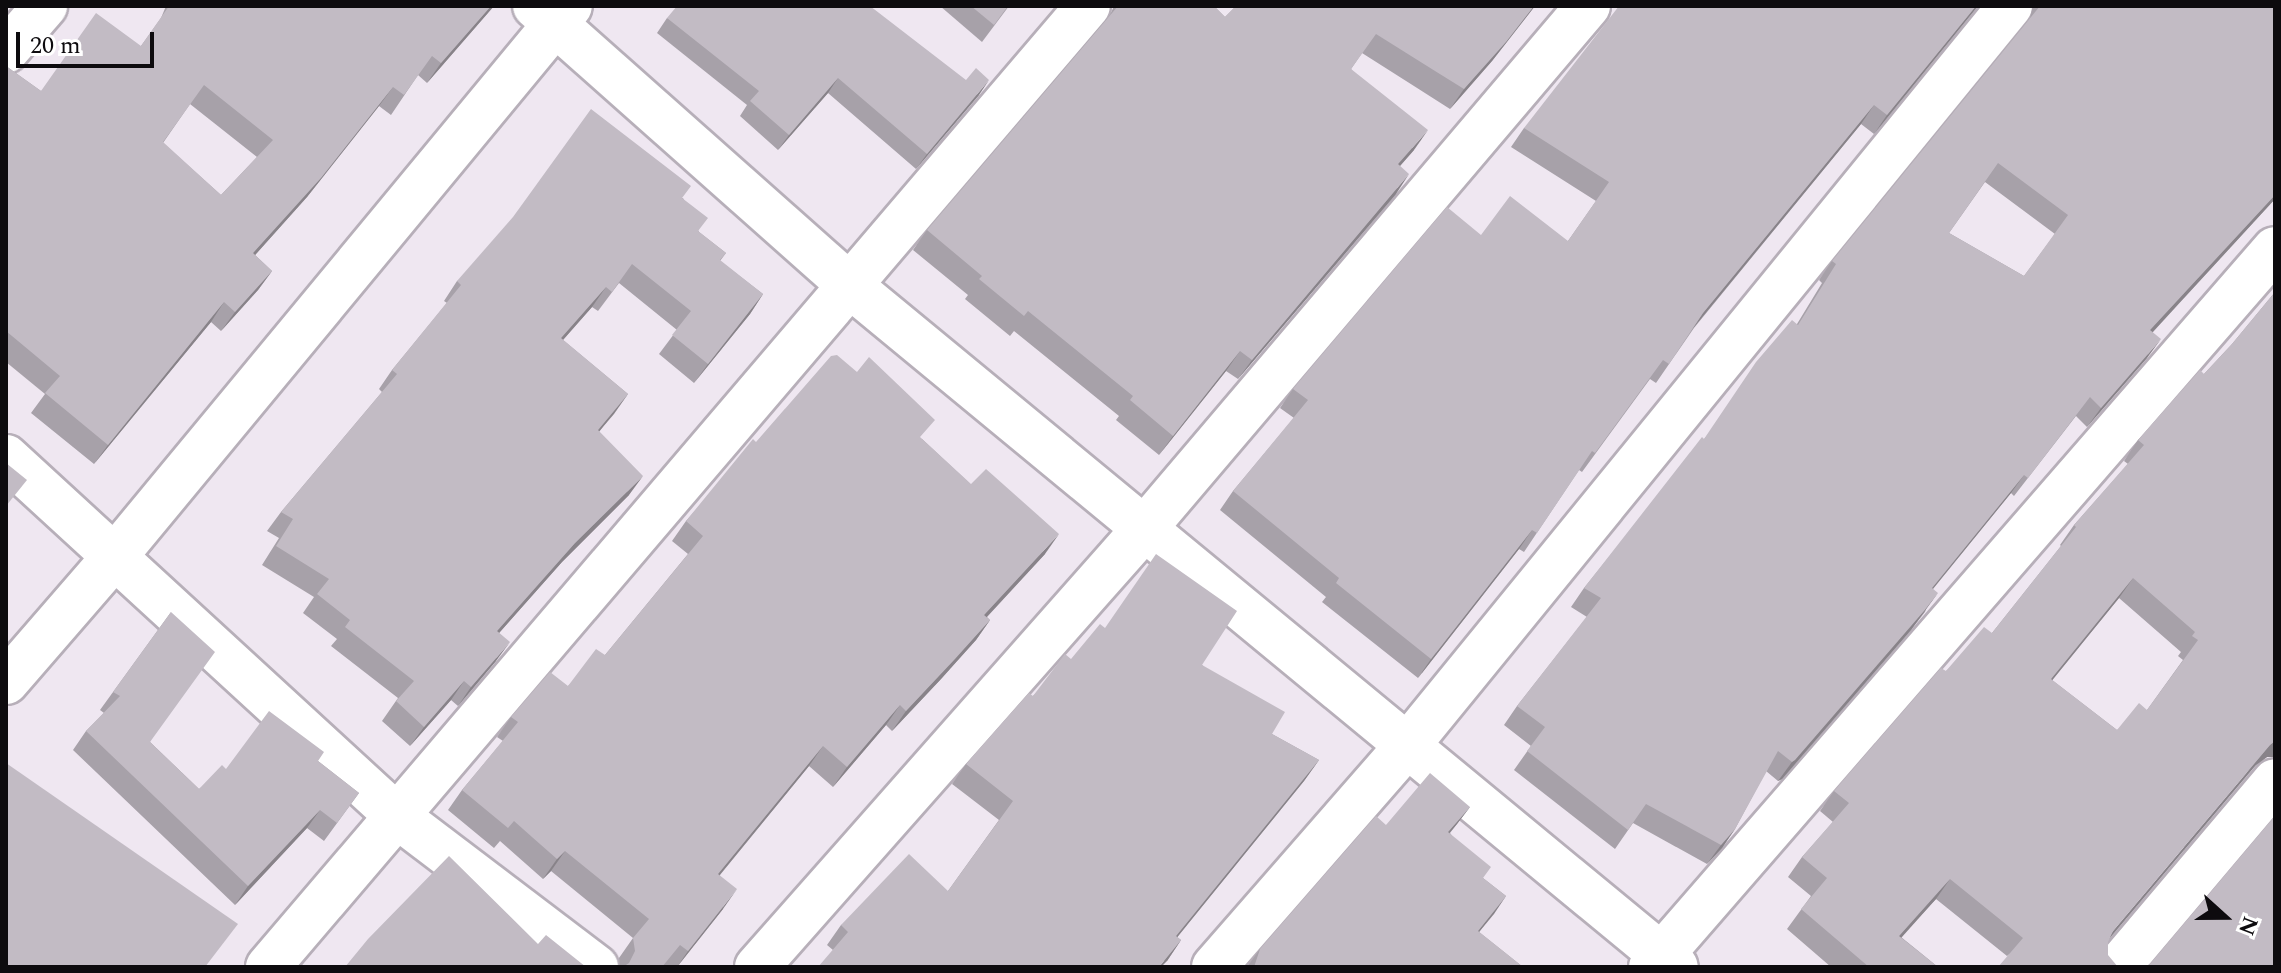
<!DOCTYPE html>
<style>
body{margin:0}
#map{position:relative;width:2281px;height:973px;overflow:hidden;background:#efe7f1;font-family:Spectral,serif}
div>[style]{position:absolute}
.roads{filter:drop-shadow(2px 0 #b7afb9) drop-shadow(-2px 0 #b7afb9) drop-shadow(0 2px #b7afb9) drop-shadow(0 -2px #b7afb9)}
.minor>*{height:44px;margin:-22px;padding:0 22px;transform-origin:22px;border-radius:22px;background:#fff}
.wall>*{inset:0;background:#a7a1a9}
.shaded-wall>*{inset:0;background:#888389}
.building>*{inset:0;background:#c2bbc4}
span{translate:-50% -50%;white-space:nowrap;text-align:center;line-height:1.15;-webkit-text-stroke:6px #fff;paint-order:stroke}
.frame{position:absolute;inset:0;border:8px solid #0d0b0e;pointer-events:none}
.north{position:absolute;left:2185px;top:877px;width:80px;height:80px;-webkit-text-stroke:6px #fff;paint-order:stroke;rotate:111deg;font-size:22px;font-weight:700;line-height:32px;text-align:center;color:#0d0b0e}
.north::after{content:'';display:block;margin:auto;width:28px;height:36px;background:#0d0b0e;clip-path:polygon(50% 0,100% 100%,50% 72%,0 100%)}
.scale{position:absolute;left:16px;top:32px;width:138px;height:36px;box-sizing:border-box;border:4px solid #0d0b0e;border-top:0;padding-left:10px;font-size:24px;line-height:28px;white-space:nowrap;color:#0d0b0e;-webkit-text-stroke:6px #fff;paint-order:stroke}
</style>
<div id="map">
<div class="roads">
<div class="minor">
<div style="left:535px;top:6px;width:419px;rotate:41.6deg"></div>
<div style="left:848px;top:284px;width:1073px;rotate:39.52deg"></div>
<div style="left:6px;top:51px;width:60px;rotate:-49.1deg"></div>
<div style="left:6px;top:457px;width:531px;rotate:42.56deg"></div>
<div style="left:397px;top:816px;width:250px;rotate:37.2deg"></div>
<div style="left:6px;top:682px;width:168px;rotate:-49.1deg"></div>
<div style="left:116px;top:555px;width:712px;rotate:-50.41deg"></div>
<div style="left:268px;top:967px;width:1263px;rotate:-49.53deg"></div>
<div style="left:757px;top:967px;width:584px;rotate:-48.54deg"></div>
<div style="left:1144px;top:529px;width:686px;rotate:-49.67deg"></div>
<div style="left:1214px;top:967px;width:295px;rotate:-48.9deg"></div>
<div style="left:1408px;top:745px;width:953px;rotate:-50.83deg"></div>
<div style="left:1651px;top:967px;width:951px;rotate:-49.01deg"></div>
<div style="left:2118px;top:967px;width:243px;rotate:-49.8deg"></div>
</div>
</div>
<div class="wall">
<div style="clip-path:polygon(evenodd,166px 6px,494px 6px,427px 83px,418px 75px,391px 115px,379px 106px,307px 197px,255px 255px,272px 271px,258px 290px,221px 331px,211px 322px,94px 464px,31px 413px,45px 394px,6px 362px,6px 66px,41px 91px,141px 46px,161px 18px,166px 6px,190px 104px,257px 157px,221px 195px,163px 143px,190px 104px)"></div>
<div style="clip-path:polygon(940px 6px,1009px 6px,982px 42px)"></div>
<div style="clip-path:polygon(1114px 6px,1214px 6px,1225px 17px,1236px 6px,1535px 6px,1492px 61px,1450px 109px,1362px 53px,1351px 69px,1414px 150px,1400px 166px,1396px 194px,1238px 379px,1226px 371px,1159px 455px,1116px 420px,1119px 416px,1014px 331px,1010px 336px,965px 299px,968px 295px,913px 250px,927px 230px,1110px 15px)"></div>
<div style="clip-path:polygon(1978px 6px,1874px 134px,1861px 124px,1694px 328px,1656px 383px,1650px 379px,1582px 472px,1579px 470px,1524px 552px,1519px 549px,1418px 678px,1322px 602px,1326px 597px,1220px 510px,1233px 491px,1294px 418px,1280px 408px,1293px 389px,1481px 235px,1568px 241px,1596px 201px,1511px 147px,1524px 128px)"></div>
<div style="clip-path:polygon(evenodd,2033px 6px,2275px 6px,2275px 199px,2153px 332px,2147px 358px,2087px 427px,2076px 416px,2014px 496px,2011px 493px,1933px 589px,1925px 612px,1911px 630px,1782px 779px,1778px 781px,1766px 771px,1735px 829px,1722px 848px,1707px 864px,1633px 823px,1615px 849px,1514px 770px,1531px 746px,1504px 725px,1517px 706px,1587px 617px,1571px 607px,1584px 588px,1797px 324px,1822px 283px,1819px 280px,1832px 261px,2030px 18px,2033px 6px,1985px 182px,2055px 234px,2024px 276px,1949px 233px,1985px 182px)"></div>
<div style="clip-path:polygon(667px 18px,979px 95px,916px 169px,828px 93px,778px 150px,740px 116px,747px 105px,657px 33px)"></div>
<div style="clip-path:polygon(683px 198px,699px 232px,726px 253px,720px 261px,763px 294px,750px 314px,694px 383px,659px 354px,677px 330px,619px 283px,598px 311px,592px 307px,563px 340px,628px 394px,599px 432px,629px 495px,562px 562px,499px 633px,496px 661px,458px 706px,451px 700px,410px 746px,382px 721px,398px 698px,331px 646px,337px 639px,303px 613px,314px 597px,262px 565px,279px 538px,267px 531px,281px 512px,382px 392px,379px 389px,392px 370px,447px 303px,444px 301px,457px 281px)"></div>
<div style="clip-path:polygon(evenodd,2275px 292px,2275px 757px,2267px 757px,2256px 765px,2007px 956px,1936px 899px,1901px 937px,1938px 967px,1831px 967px,1787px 929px,1811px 896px,1788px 877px,1802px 857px,1833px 822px,1820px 811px,1834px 791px,1946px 671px,1992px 633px,2061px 546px,2060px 545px,2074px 525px,2128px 464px,2124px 461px,2138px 440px,2204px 374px,2232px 344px,2275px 292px,2119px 598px,2181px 652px,2178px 656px,2183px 660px,2147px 710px,2117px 730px,2052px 680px,2119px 598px)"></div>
<div style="clip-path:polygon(922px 439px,1045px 554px,987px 617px,990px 620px,976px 640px,941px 679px,892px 731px,886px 725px,833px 787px,809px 766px,720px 875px,723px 909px,677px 967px,669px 967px,666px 965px,664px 967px,620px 967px,619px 958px,633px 938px,551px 871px,543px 879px,500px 841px,494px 848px,448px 810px,462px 790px,503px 741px,497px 737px,511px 717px,568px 686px,605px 655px,688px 554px,672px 541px,686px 521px,756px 442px)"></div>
<div style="clip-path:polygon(171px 612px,150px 742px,199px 789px,226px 769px,318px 761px,359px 793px,324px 841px,307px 828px,235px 905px,73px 750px,86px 731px,104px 713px,100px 710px)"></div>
<div style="clip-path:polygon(1105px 628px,1202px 665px,1272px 734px,1319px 760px,1304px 781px,1177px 937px,1181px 940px,1167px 961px,833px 950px,827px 945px,841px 925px,948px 891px,999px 820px,952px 784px,966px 764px,1033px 696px)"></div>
<div style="clip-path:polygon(1470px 807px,1450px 833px,1483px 878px,1506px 896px,1479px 932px,1523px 967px,1247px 967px,1260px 949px,1386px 825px)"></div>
</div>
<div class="shaded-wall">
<div style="clip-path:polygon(491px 6px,494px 6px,427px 83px,441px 63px)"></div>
<div style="clip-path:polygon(1534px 6px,1535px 6px,1492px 61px,1450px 109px,1464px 89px)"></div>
<div style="clip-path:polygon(1976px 6px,1978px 6px,1874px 134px,1887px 115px)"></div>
<div style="clip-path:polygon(838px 78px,828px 93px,778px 150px,789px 135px)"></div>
<div style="clip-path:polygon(989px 80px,979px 95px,916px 169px,927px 154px)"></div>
<div style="clip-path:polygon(393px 87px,379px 106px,307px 197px,239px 273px,253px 253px)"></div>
<div style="clip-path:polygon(1874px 105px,1861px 124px,1690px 332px,1703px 313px)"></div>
<div style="clip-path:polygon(1428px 130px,1414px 150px,1384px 184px,1398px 164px)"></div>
<div style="clip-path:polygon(1409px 174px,1396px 194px,1238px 379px,1252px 360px)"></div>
<div style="clip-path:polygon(2275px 195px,2275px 199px,2137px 349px,2150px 330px)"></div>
<div style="clip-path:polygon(272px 271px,258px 290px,221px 331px,235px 312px)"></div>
<div style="clip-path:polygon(606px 287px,592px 307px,547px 358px,561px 338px)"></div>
<div style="clip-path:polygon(763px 294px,750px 314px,694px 383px,708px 364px)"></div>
<div style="clip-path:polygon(224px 302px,211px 322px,94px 464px,108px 445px)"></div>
<div style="clip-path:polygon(2161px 339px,2147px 358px,2087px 427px,2101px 408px)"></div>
<div style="clip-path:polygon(1240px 351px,1226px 371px,1159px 455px,1173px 436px)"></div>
<div style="clip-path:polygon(628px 394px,614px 414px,584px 449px,598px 430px)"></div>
<div style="clip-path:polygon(2024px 475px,2011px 493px,1918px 607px,1932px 588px)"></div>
<div style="clip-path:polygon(643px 476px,629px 495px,562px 562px,484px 650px,497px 631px,575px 543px)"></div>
<div style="clip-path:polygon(1532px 530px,1519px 549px,1418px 678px,1431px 659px)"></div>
<div style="clip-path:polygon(1059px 534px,1045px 554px,970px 635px,984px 615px)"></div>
<div style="clip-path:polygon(2133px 578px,2119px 598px,2037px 699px,2051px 679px)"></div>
<div style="clip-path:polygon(1938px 593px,1911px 630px,1782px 779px,1778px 781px,1792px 762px)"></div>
<div style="clip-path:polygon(990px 620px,976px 640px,941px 679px,892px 731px,906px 711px)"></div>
<div style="clip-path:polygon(510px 642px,496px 661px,458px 706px,471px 687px)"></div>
<div style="clip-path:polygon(464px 681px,451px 700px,410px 746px,424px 727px)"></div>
<div style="clip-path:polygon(900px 705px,886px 725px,833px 787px,847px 767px)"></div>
<div style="clip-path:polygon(2275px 741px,2275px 757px,2267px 757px,2256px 765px,2099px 951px,2113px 931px,2270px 745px)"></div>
<div style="clip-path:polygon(823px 746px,809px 766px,704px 894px,718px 874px)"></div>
<div style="clip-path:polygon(1319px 760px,1304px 781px,1162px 956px,1176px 936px)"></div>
<div style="clip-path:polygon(1470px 807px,1457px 824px,1436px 849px,1448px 832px)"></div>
<div style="clip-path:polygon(320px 810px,307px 828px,235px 905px,248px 886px)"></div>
<div style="clip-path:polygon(1735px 829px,1722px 848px,1707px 864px,1721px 845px)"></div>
<div style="clip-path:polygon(565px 851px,551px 871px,543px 879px,557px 859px)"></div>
<div style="clip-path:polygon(1950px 879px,1936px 899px,1885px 956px,1899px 936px)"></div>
<div style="clip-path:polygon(737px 889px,723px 909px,677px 967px,688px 951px)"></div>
<div style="clip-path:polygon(1506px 896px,1494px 914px,1465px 949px,1478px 931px)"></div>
<div style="clip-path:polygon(1181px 940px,1167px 961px,1161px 967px,1159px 967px)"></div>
</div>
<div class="building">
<div style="clip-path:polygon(evenodd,169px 6px,491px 6px,441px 63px,432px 56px,404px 95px,393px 87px,321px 178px,253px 253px,272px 271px,235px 312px,224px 302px,108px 445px,45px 393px,60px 376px,6px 331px,6px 66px,41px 91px,96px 13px,141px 46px,169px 6px,204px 85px,273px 140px,221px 195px,163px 142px,204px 85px)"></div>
<div style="clip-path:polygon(677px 6px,870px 6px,966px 80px,976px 68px,989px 80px,927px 154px,838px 78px,789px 135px,750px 101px,759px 91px,667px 18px)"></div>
<div style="clip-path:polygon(971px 6px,1008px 6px,994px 25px)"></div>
<div style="clip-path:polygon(1118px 6px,1214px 6px,1225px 17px,1236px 6px,1534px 6px,1506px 42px,1464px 89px,1376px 34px,1351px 69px,1428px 130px,1398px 164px,1409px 174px,1252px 360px,1240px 351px,1173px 436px,1130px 400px,1133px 396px,1028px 311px,1024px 316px,979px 279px,982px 276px,927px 230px)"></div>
<div style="clip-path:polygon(1619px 6px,1976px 6px,1887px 115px,1874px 105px,1703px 313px,1669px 364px,1663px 360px,1595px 453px,1592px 451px,1537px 533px,1532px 530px,1431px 659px,1336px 583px,1339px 578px,1233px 491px,1308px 400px,1293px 389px,1447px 207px,1481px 235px,1510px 196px,1568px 241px,1609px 182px,1524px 128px)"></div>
<div style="clip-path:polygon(evenodd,2040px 6px,2275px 6px,2275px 195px,2150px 330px,2161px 339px,2101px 408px,2090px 397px,2028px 478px,2024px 475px,1932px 588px,1938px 593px,1924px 611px,1795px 760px,1792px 762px,1778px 751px,1735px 829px,1721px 845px,1646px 804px,1628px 830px,1527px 751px,1545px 727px,1517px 706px,1601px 598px,1584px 588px,1702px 437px,1704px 439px,1756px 362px,1792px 320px,1798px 325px,1836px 264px,1832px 261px,2040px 6px,1998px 163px,2068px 215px,2024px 276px,1949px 233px,1998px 163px)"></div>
<div style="clip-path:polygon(591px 109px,691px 186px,682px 198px,708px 218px,698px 231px,726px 253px,720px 260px,763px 294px,708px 364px,672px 335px,691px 311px,632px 264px,612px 292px,606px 287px,561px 338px,628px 394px,598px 430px,643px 476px,575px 543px,497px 631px,510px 642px,471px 687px,464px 681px,424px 727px,396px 701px,414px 681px,345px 627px,350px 620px,317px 594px,329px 579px,276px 546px,293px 519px,281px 512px,397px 374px,392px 370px,461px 285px,457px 281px,513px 217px)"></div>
<div style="clip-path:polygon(evenodd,2275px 292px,2275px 741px,2270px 745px,2113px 931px,2108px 942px,2108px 955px,2118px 967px,1998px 967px,2023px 938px,1950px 879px,1899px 936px,1938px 967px,1869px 967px,1801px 909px,1827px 878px,1802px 857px,1849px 803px,1834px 791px,1941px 668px,1946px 671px,1984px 627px,1992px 633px,2076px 527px,2074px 525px,2144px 445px,2138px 440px,2200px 370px,2204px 374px,2232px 344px,2275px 292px,2133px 578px,2195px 632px,2192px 636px,2198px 640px,2147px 710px,2139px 703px,2117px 730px,2051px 679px,2133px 578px)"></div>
<div style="clip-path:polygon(837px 355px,857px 372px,869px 357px,935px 420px,920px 437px,971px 484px,986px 469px,1059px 534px,984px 615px,990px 620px,955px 659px,906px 711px,900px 705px,847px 767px,823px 746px,718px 874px,737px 889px,688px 951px,680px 945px,662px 967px,623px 967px,629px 963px,635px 951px,633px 938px,649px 919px,565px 851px,557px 859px,514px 821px,508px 828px,462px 790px,518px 722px,511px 717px,550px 672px,568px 686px,596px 649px,605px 655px,703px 536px,686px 521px,753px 439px,756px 442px,831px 356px)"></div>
<div style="clip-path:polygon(6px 463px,27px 480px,6px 506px)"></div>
<div style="clip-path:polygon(1156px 554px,1237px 611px,1202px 665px,1285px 712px,1272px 734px,1319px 760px,1176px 936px,1181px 940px,1159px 967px,818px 967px,848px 932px,841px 925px,909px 854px,948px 891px,1013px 801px,966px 764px,1029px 693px,1033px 696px,1065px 654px,1071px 659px,1100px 624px,1105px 628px)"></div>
<div style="clip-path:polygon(171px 612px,215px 652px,150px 742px,199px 789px,222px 765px,226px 769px,269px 711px,320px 749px,324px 752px,318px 761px,359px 793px,337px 823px,320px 810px,248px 886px,86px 731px,120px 696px,113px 692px)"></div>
<div style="clip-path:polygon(6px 763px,238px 924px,205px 967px,6px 967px)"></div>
<div style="clip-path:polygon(1430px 773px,1470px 807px,1448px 832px,1491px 867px,1483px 878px,1506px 896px,1478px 931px,1523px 967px,1254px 967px,1260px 949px,1376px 816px,1386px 825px)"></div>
<div style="clip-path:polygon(2275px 816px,2275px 967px,2145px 967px,2151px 963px)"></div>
<div style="clip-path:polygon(449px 856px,538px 944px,546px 935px,586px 967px,345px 967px,368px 939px)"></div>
</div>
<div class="frame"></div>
<div class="north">N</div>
<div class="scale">20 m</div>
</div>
